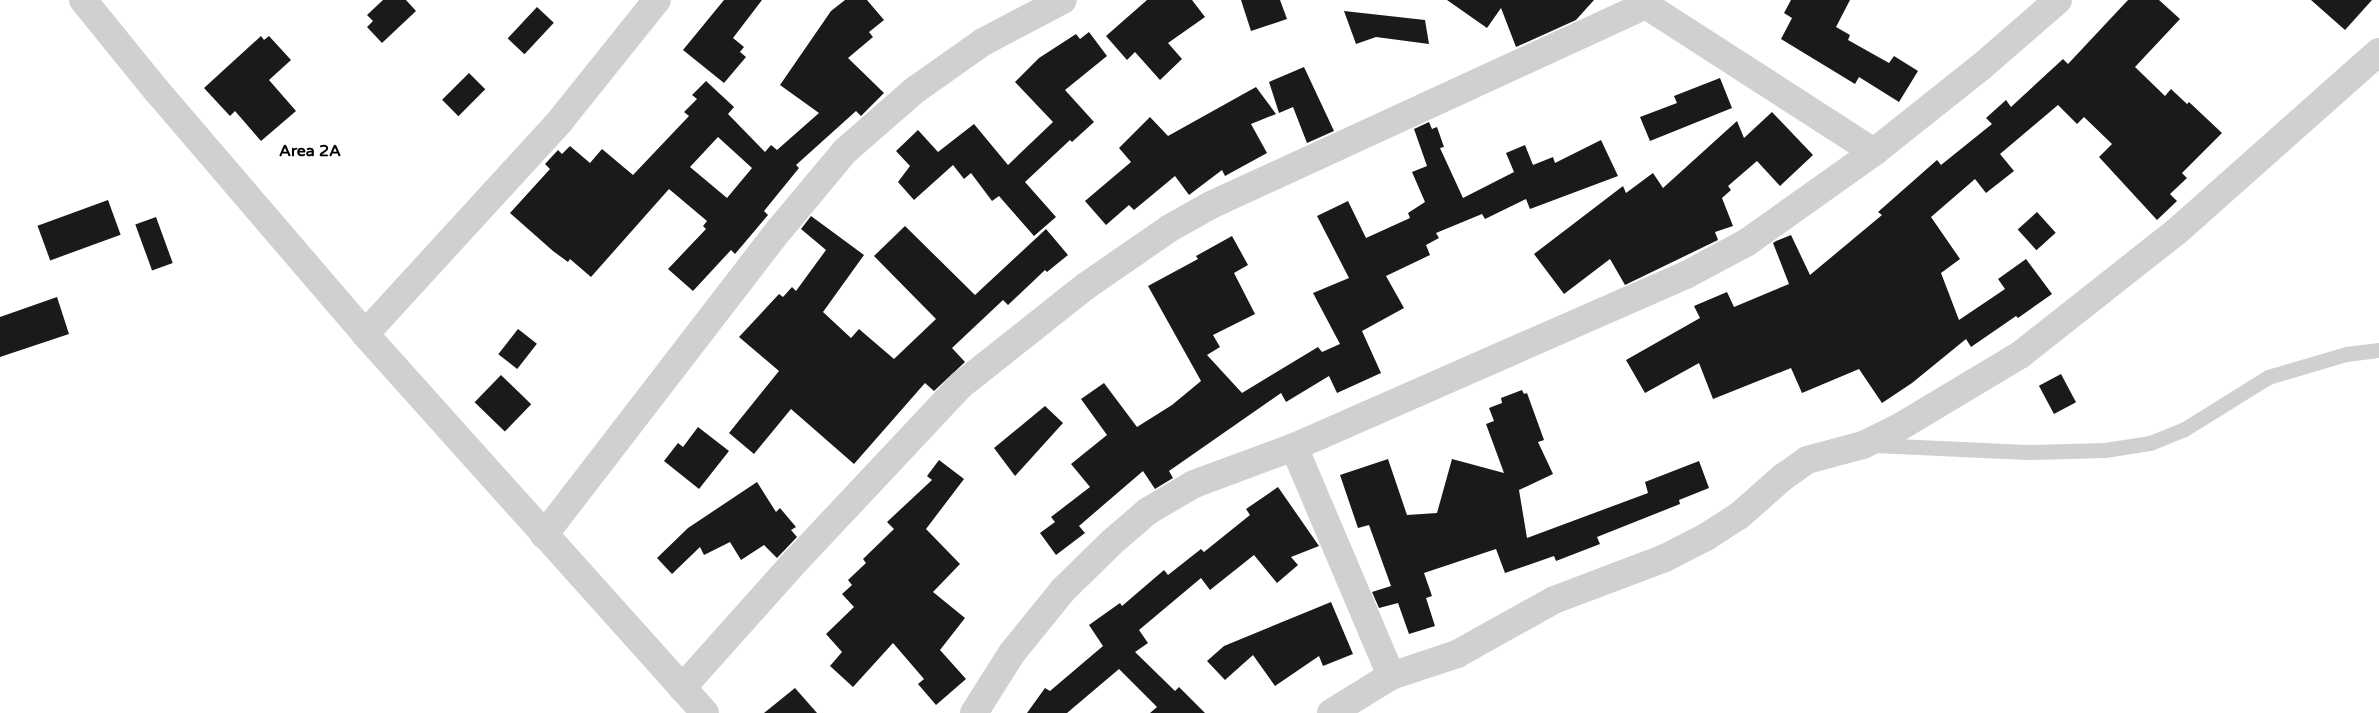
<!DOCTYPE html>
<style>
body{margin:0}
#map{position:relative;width:2379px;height:713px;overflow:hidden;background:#fff;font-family:"Varela Round",sans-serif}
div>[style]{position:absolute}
.building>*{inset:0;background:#1a1a1a;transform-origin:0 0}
.service>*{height:15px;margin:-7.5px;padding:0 7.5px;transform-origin:7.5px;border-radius:7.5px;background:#d0d0d0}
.minor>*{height:28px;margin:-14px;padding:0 14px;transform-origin:14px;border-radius:14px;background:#d0d0d0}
span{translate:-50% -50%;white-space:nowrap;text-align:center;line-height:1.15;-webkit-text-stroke:5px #fff;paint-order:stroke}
.quarter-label{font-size:16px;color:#000;font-weight:700}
</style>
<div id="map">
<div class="building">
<div style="clip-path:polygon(383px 0,406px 0,416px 11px,382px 43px,367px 27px,373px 21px,367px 15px)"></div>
<div style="clip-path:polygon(724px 0,762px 0,733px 38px,744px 47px,740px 52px,746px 57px,724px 83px,683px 50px)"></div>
<div style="clip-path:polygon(evenodd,845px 0,867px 0,884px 20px,869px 32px,873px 37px,848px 58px,884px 93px,861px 116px,856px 111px,796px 165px,799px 168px,764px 211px,768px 215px,735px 254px,731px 250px,693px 291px,668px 269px,706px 229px,703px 226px,707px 221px,669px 189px,591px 277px,570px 259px,568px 262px,553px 251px,510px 213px,550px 169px,545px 164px,558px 150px,562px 154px,570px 146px,590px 163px,602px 149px,633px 175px,689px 116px,684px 112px,697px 99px,692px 95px,706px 81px,734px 107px,728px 114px,765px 152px,771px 145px,777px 150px,819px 113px,780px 85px,831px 11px,845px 0,718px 137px,752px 168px,727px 198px,690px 167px,718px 137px)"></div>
<div style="clip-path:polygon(1147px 0,1192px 0,1205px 17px,1168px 43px,1182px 59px,1160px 80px,1135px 52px,1127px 60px,1106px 36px)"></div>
<div style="clip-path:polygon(1241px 0,1280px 0,1287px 19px,1251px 31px)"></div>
<div style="clip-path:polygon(1447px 0,1594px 0,1576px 20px,1516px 47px,1501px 8px,1487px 28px)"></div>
<div style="clip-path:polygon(1791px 0,1850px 0,1836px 27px,1850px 35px,1848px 40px,1889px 63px,1894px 56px,1918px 71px,1899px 102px,1859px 77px,1855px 84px,1781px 39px,1792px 18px,1784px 13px)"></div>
<div style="clip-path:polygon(2128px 0,2159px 0,2180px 19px,2135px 67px,2165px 96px,2171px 89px,2187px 104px,2189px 102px,2222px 133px,2182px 173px,2187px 178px,2170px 194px,2177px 201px,2157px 220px,2099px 157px,2112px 144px,2084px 117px,2077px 124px,2058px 105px,2000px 154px,2014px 171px,1986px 193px,1975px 179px,1931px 217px,1960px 259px,1941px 273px,1959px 320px,2005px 289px,1998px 279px,2026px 259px,2052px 294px,2018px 318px,2016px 316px,1971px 347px,1966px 339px,1912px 383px,1882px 403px,1859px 369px,1802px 393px,1791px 368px,1713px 399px,1699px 363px,1645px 393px,1626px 360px,1700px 318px,1694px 306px,1727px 292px,1734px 307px,1789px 284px,1773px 243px,1776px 241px,1791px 235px,1810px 275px,1882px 215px,1878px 212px,1937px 160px,1941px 165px,1992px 124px,1986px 118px,2006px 100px,2011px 107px,2063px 59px,2068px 64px)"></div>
<div style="clip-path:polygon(2311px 0,2372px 0,2345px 30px)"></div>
<div style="left:537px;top:7px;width:23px;height:43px;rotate:43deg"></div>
<div style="clip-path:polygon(1344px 11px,1425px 20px,1429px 44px,1376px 37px,1356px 44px)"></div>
<div style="clip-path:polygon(1089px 32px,1107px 56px,1065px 90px,1094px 122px,1072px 142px,1070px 140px,1025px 182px,1056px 217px,1034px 236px,999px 196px,992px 201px,971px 173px,964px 179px,953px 165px,914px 200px,898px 182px,910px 166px,896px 151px,918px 130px,938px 152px,974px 124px,1008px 165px,1053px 122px,1015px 82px,1039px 58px,1076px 34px,1080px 39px)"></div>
<div style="clip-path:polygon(261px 36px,264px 40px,269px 36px,291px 60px,269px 80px,296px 111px,261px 141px,235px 111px,230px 116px,204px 88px)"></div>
<div style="clip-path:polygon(1304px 67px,1334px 131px,1307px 143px,1293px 107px,1279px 113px,1269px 82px)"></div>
<div style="left:469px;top:73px;width:23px;height:38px;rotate:45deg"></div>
<div style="clip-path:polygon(1720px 78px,1732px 108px,1650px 141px,1640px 117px,1677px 103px,1674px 96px)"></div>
<div style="clip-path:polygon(1256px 87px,1276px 114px,1251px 124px,1267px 153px,1225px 176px,1222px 170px,1189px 195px,1175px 176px,1134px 210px,1129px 205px,1106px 225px,1085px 201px,1131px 162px,1119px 148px,1150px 117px,1168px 136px)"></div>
<div style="clip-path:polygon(1772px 112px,1813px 155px,1780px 186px,1757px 161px,1728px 186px,1731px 190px,1722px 198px,1733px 226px,1715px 232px,1718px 240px,1625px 285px,1610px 259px,1564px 294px,1534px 254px,1623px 186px,1626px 193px,1653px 173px,1663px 188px,1737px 121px,1744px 138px)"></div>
<div style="clip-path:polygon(1429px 122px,1432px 129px,1437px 127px,1444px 147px,1440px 148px,1463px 198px,1514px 172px,1506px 153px,1525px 145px,1533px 165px,1553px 157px,1555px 163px,1601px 140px,1618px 176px,1530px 209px,1526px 199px,1485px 219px,1482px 214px,1436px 233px,1439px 238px,1426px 245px,1430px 255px,1386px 276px,1404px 308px,1362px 331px,1381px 373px,1337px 393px,1329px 376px,1286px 402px,1281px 393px,1169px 471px,1173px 478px,1155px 489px,1143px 471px,1079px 526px,1085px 533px,1056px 555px,1040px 533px,1055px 522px,1051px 517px,1090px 487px,1071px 464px,1107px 435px,1081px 399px,1104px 383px,1137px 427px,1172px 405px,1201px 381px,1148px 286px,1198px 259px,1196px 256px,1232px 236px,1248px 265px,1234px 273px,1255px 314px,1213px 335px,1220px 347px,1207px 355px,1242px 393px,1318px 347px,1322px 352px,1340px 344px,1313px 293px,1349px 278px,1317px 216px,1348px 201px,1366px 238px,1410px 218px,1408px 213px,1425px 202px,1412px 172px,1427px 166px,1414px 129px)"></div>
<div style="left:108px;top:200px;width:37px;height:75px;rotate:70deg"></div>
<div style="left:2037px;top:212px;width:28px;height:26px;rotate:48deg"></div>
<div style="clip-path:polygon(811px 216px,864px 255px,823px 312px,851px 338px,859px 329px,894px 359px,936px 319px,874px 256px,905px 226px,975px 295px,1046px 229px,1068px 255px,1047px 272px,1045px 270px,1008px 305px,1003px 300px,952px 348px,965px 362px,934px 391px,925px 383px,854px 464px,791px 409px,754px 454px,729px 433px,779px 371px,739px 337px,779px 294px,783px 297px,792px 287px,796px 291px,826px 250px,801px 229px)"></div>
<div style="left:156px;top:217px;width:49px;height:22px;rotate:70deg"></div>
<div style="clip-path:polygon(57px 297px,69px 334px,0 357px,0 317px)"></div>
<div style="left:518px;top:329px;width:24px;height:32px;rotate:38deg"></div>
<div style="left:2061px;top:374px;width:32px;height:25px;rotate:62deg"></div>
<div style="left:501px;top:375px;width:42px;height:38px;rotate:44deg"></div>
<div style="clip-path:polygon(1522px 390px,1524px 394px,1527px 393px,1544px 440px,1538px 442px,1553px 474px,1519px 490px,1527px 538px,1648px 493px,1645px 482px,1699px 461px,1709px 488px,1679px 500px,1680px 504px,1597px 537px,1600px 544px,1556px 561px,1554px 556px,1505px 573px,1496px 549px,1424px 573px,1432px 596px,1426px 598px,1435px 626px,1409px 634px,1398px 603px,1379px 608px,1372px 592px,1391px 586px,1369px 525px,1358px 528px,1340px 475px,1388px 459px,1407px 515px,1437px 513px,1452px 459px,1504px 473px,1486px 424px,1494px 421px,1489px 408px,1502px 403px,1501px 398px)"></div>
<div style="clip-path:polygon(1045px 406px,1063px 423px,1015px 476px,994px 448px)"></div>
<div style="clip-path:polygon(698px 427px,729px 451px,699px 489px,664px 461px,678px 443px,683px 447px)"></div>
<div style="clip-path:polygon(939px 460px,964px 479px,926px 529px,960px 564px,933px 592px,965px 618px,940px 650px,966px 679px,936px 705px,918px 684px,924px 679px,893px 643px,853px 687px,830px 666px,842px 652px,826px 634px,854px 607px,842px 594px,852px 585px,848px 580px,866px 563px,863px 559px,894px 529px,887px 522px,932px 480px,927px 476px)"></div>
<div style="clip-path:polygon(757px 482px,776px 512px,780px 508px,796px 527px,791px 530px,797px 537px,777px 558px,764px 545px,741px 560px,730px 542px,704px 555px,700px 547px,672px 574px,657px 558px,688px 528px)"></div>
<div style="clip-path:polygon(1278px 487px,1319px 546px,1291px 557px,1298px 565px,1277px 583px,1254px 555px,1210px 590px,1201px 578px,1139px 630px,1148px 643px,1135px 652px,1175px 691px,1179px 687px,1205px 713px,1150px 713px,1157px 707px,1119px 669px,1067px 713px,1027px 713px,1045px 688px,1050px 691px,1103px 646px,1089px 625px,1120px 603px,1122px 606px,1164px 570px,1168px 575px,1201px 549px,1204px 552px,1250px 515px,1246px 509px)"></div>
<div style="clip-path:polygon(1331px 602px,1353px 654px,1323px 666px,1319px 656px,1275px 686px,1253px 655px,1225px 680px,1207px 661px,1224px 646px)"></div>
<div style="clip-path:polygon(795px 688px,817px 713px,764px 713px)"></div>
</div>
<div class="service">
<div style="left:1874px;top:445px;width:153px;rotate:2.6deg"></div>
<div style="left:2027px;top:452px;width:78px;rotate:-1.5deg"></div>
<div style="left:2105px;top:450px;width:46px;rotate:-8.8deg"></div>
<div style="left:2150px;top:443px;width:35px;rotate:-22deg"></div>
<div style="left:2183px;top:430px;width:100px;rotate:-31.9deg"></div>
<div style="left:2268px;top:377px;width:81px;rotate:-16.4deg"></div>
<div style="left:2346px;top:354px;width:33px;rotate:-7deg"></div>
</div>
<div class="minor">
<div style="left:83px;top:0;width:117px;rotate:50.9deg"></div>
<div style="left:157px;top:91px;width:320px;rotate:49.4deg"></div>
<div style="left:365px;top:334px;width:509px;rotate:48.1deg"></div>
<div style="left:1638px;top:0;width:281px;rotate:32.8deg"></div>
<div style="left:365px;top:334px;width:289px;rotate:-47.5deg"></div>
<div style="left:560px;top:121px;width:155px;rotate:-51.3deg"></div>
<div style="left:1294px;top:447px;width:249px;rotate:67deg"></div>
<div style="left:544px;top:535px;width:386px;rotate:-52.4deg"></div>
<div style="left:780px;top:229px;width:102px;rotate:-50.2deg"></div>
<div style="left:845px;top:151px;width:93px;rotate:-41.1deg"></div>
<div style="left:915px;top:90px;width:83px;rotate:-35.2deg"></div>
<div style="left:983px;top:42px;width:90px;rotate:-27.7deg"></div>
<div style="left:682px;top:688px;width:162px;rotate:-48.2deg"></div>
<div style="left:790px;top:567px;width:250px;rotate:-46.8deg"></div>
<div style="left:961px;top:385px;width:159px;rotate:-38.4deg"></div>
<div style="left:1086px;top:286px;width:102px;rotate:-34.6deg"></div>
<div style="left:1170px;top:228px;width:47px;rotate:-29.3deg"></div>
<div style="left:1211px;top:205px;width:478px;rotate:-24.7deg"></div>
<div style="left:974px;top:713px;width:71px;rotate:-57.7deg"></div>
<div style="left:1012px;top:653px;width:81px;rotate:-51deg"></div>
<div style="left:1063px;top:590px;width:69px;rotate:-44.4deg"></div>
<div style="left:1112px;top:542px;width:48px;rotate:-40.7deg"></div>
<div style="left:1148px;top:511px;width:53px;rotate:-30.4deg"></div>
<div style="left:1194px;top:484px;width:107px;rotate:-20.3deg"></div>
<div style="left:1294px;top:447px;width:428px;rotate:-23.7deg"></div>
<div style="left:1686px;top:275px;width:68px;rotate:-28.1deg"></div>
<div style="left:1746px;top:243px;width:157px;rotate:-35.4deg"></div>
<div style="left:1874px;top:152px;width:137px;rotate:-38.5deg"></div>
<div style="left:1981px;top:67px;width:102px;rotate:-41deg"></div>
<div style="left:1331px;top:713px;width:70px;rotate:-31.7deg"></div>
<div style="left:1391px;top:676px;width:70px;rotate:-18.4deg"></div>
<div style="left:1457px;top:654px;width:111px;rotate:-29.1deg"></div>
<div style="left:1554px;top:600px;width:119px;rotate:-20.7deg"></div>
<div style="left:1665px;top:558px;width:46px;rotate:-27.1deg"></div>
<div style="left:1706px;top:537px;width:40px;rotate:-32.9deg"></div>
<div style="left:1740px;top:515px;width:57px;rotate:-41.5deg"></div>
<div style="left:1783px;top:477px;width:29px;rotate:-35deg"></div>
<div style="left:1807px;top:460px;width:58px;rotate:-15deg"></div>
<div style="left:1863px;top:445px;width:39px;rotate:-26deg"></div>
<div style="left:1898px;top:428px;width:142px;rotate:-30.9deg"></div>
<div style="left:2020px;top:355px;width:199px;rotate:-38.3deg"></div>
<div style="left:2176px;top:232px;width:271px;rotate:-41.6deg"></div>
</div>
<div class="quarter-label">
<span style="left:310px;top:151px">Area 2A</span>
</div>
</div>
